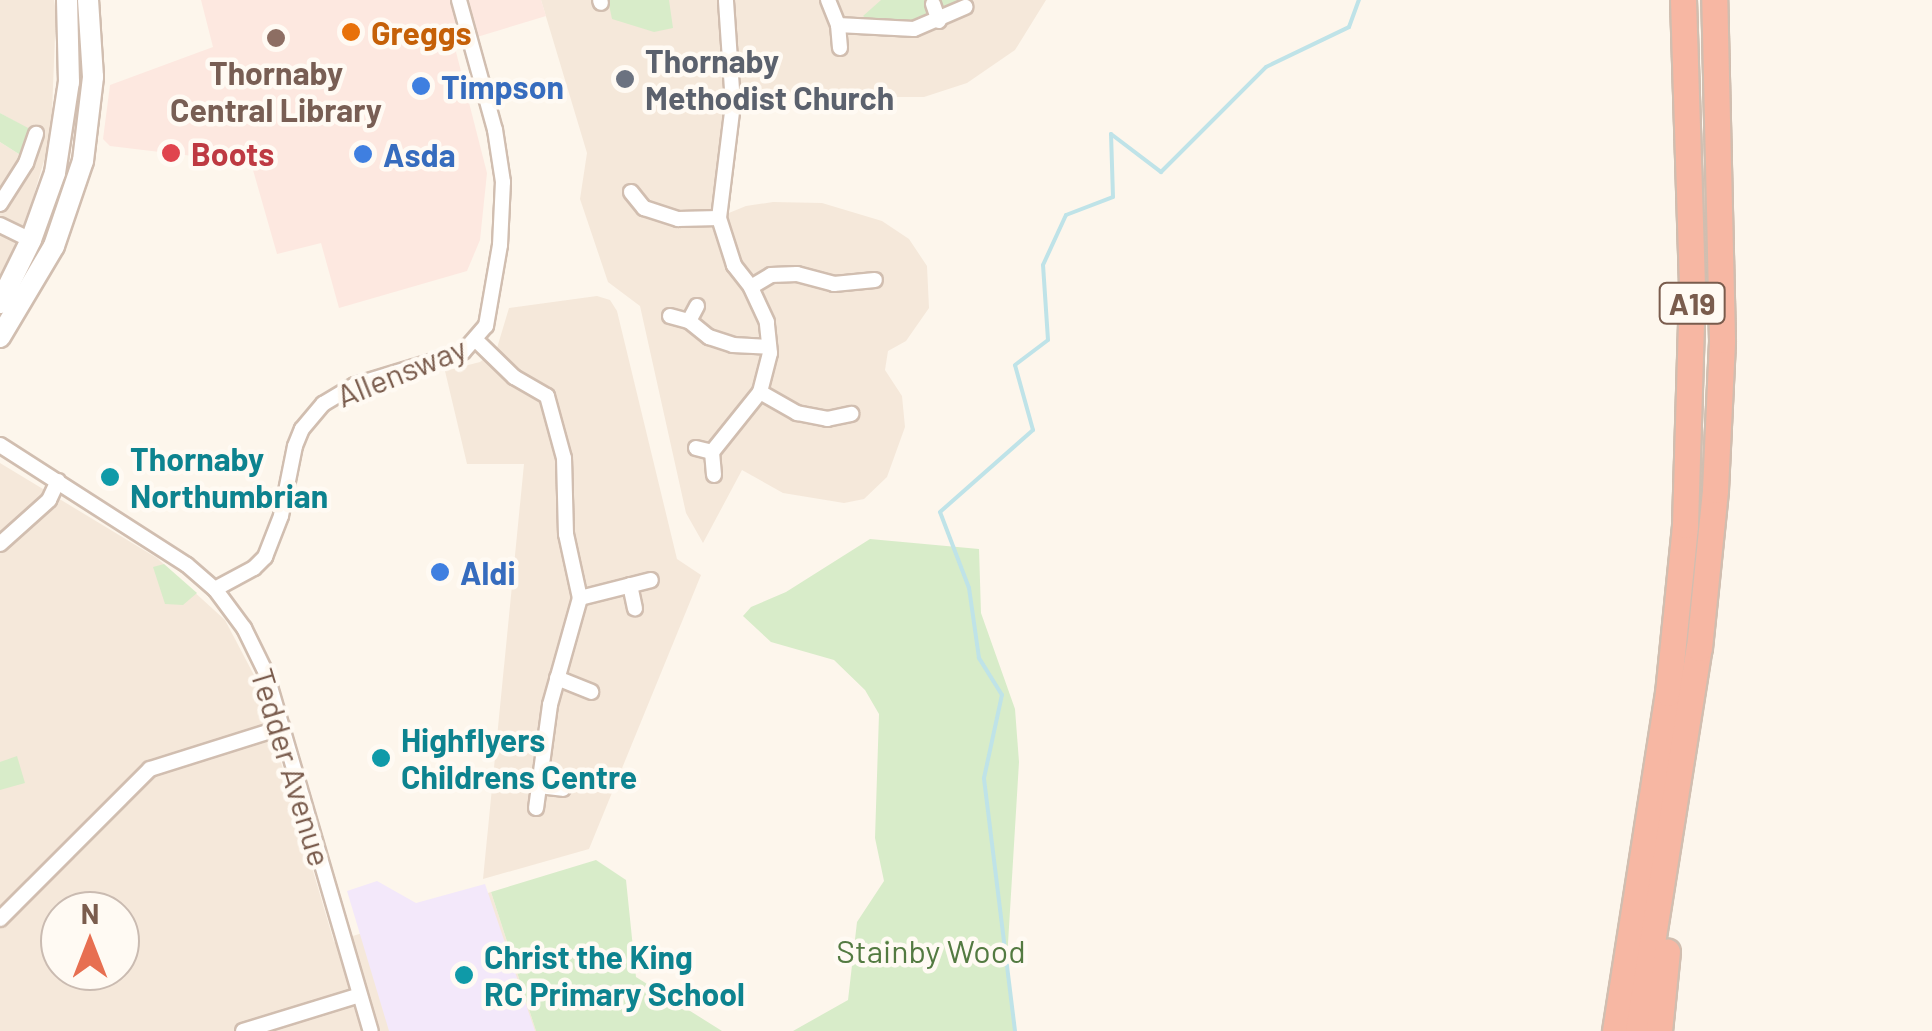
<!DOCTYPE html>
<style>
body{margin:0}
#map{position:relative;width:1932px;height:1031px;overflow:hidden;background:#fdf6ec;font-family:Barlow,sans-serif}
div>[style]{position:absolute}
.residential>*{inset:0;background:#f5e8da}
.commercial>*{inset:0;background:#fde8e0}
.education>*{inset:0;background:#f3e8fa}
.green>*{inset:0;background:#d8ecc9}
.stream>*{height:4px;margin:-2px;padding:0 2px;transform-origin:2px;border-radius:2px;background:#bfe3e8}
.roads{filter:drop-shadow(2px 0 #d1beb0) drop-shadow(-2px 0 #d1beb0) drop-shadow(0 2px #d1beb0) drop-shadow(0 -2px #d1beb0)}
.street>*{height:14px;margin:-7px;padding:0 7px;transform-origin:7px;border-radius:7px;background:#fff}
.secondary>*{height:20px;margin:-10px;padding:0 10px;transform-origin:10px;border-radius:10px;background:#fff}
.highway>*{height:25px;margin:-12.5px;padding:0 12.5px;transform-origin:12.5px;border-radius:12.5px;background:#f7b7a3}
.dots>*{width:28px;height:28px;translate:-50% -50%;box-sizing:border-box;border:5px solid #fffaf3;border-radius:50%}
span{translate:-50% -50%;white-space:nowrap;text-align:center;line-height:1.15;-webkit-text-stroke:9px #fffaf3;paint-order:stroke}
.shield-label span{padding:2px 8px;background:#fffaf3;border:2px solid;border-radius:8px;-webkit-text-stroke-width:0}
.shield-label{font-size:30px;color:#7a5c4d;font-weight:700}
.food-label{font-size:32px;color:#c56008;font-weight:700}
.left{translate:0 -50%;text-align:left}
.worship-label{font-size:32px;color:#5b616d;font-weight:700}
.education-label{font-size:32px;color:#785e54;font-weight:700}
.shop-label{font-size:32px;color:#366cbe;font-weight:700}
.health-label{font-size:32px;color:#be3a42;font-weight:700}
.street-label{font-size:32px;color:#7a5c4d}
.culture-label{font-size:32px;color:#0d838f;font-weight:700}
.park-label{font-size:32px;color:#537a41}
.north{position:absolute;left:40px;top:891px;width:100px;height:100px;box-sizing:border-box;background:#fffaf3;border:2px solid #cabbb1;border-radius:50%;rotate:0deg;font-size:28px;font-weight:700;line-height:40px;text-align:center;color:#7a5c4d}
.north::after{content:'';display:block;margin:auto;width:35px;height:45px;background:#e76f51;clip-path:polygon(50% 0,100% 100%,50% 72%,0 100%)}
</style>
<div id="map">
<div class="residential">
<div style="clip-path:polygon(0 0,54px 0,56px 11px,51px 137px,27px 218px,0 277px,0 142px,22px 156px,30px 130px,0 113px)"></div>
<div style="clip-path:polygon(541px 0,1046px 0,1015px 50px,967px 83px,924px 97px,813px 97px,733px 104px,719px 217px,746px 206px,773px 202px,822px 203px,882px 221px,909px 239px,927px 266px,929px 308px,906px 341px,888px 351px,885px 370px,902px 396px,905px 427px,887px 477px,864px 499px,844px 503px,783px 493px,742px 470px,703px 543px,686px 513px,640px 306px,608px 282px,580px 199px,587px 153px)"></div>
<div style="clip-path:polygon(597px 296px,610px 300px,617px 311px,677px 559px,701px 575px,589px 849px,483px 879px,524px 464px,467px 464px,445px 371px,480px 362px,497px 348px,509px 308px)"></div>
<div style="clip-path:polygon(evenodd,0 463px,157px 558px,225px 620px,257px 681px,334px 942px,491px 892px,536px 1031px,0 1031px,0 463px,60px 911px,120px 911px,120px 971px,60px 971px,60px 911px)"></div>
</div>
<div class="commercial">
<div style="clip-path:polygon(201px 0,541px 0,546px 16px,454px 44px,487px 173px,480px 240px,467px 271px,339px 308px,321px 243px,277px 254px,251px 163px,110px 146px,103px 139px,110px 85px,213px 47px)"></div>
</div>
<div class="education">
<div style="clip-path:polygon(377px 881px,416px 903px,485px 884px,535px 1031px,389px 1031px,347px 891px)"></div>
</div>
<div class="green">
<div style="clip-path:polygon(608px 0,669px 0,673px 28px,654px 32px,612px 19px)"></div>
<div style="clip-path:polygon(881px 0,955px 0,958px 1px,957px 7px,943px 10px,935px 2px,926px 5px,929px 19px,922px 23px,867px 19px,863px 16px)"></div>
<div style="clip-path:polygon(0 113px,30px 129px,22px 156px,0 142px)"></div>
<div style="clip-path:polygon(870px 539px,979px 549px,981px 613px,1015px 709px,1019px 762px,1007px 960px,1015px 1031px,793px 1031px,848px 1000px,857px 922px,884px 881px,875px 838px,879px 714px,865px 690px,834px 660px,771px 642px,743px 616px,751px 607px,786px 592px)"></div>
<div style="clip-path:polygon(164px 564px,197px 593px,183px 605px,165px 604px,153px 567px)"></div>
<div style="clip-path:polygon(17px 756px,25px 783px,0 790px,0 762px)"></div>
<div style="clip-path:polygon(596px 860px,626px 880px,636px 977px,722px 1031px,536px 1031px,491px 892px)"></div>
</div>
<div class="stream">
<div style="left:1015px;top:1031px;width:255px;rotate:-97deg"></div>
<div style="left:984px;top:778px;width:85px;rotate:-77.8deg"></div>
<div style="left:1002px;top:695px;width:44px;rotate:-121.9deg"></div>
<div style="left:979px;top:658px;width:71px;rotate:-98.1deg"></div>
<div style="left:969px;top:588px;width:81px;rotate:-110.9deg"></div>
<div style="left:940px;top:512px;width:124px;rotate:-41.4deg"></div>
<div style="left:1033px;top:430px;width:67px;rotate:-105.5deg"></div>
<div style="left:1015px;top:365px;width:41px;rotate:-37.1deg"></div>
<div style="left:1048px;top:340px;width:75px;rotate:-93.8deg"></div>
<div style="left:1043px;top:265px;width:55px;rotate:-65.3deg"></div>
<div style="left:1066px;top:215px;width:50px;rotate:-21deg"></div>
<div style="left:1113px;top:197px;width:63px;rotate:-91.8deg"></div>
<div style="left:1111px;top:134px;width:63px;rotate:37.2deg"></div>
<div style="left:1161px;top:172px;width:148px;rotate:-45deg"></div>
<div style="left:1266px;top:67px;width:92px;rotate:-25.7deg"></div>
<div style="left:1349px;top:27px;width:29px;rotate:-70deg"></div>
</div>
<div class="roads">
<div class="street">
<div style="left:600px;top:0;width:3px;rotate:72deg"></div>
<div style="left:828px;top:0;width:27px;rotate:68deg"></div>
<div style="left:838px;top:25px;width:76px;rotate:3deg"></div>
<div style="left:914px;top:29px;width:56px;rotate:-23.3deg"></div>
<div style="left:933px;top:4px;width:18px;rotate:71deg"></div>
<div style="left:838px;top:25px;width:23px;rotate:85deg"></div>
<div style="left:631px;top:192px;width:21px;rotate:51deg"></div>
<div style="left:644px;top:208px;width:36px;rotate:18deg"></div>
<div style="left:678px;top:219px;width:41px;rotate:-1.4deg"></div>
<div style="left:0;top:204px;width:49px;rotate:-57.6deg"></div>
<div style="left:26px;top:163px;width:31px;rotate:-71deg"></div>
<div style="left:0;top:225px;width:34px;rotate:26deg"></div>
<div style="left:751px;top:287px;width:23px;rotate:-31deg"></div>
<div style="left:771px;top:275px;width:26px;rotate:-2deg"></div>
<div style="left:797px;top:274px;width:38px;rotate:15deg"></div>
<div style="left:834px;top:284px;width:41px;rotate:-5.6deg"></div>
<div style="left:670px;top:316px;width:20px;rotate:15deg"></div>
<div style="left:689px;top:321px;width:26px;rotate:39deg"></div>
<div style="left:709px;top:337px;width:25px;rotate:18deg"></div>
<div style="left:733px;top:345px;width:36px;rotate:3deg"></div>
<div style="left:689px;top:321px;width:17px;rotate:-62deg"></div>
<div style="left:477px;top:341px;width:52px;rotate:44.2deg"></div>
<div style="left:514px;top:377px;width:38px;rotate:30deg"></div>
<div style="left:547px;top:396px;width:64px;rotate:74.7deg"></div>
<div style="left:564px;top:458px;width:76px;rotate:88.5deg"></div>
<div style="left:566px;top:534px;width:66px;rotate:77.7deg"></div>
<div style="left:580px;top:598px;width:111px;rotate:105.7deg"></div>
<div style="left:550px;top:705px;width:104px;rotate:97.7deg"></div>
<div style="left:760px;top:392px;width:43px;rotate:29.6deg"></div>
<div style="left:797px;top:413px;width:31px;rotate:11deg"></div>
<div style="left:827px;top:419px;width:25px;rotate:-12deg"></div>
<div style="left:0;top:445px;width:222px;rotate:32.7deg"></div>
<div style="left:187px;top:565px;width:37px;rotate:41deg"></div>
<div style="left:215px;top:589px;width:49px;rotate:53.4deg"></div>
<div style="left:244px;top:628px;width:50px;rotate:63.9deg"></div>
<div style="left:266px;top:673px;width:373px;rotate:73.7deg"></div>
<div style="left:696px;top:448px;width:16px;rotate:14deg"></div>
<div style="left:712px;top:452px;width:23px;rotate:85deg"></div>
<div style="left:712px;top:452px;width:77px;rotate:-51.3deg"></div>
<div style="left:760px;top:392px;width:40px;rotate:-75.6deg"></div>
<div style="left:770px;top:353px;width:31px;rotate:-96deg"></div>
<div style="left:767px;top:322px;width:38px;rotate:-115deg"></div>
<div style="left:751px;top:287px;width:28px;rotate:-128deg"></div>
<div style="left:734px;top:265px;width:49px;rotate:-107.7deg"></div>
<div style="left:719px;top:218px;width:115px;rotate:-83deg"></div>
<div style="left:733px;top:104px;width:104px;rotate:-93.9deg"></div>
<div style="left:0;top:544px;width:66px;rotate:-41.9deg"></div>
<div style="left:49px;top:500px;width:21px;rotate:-65deg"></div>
<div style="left:630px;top:585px;width:24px;rotate:78deg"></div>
<div style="left:215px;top:589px;width:44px;rotate:-28.3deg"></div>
<div style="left:254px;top:568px;width:16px;rotate:-45deg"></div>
<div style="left:265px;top:557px;width:44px;rotate:-68.7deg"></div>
<div style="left:281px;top:516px;width:71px;rotate:-78.7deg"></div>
<div style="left:295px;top:446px;width:18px;rotate:-68deg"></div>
<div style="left:302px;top:429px;width:33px;rotate:-50deg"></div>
<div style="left:323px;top:404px;width:37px;rotate:-31deg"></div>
<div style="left:355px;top:385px;width:113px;rotate:-17deg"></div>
<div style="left:463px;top:352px;width:35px;rotate:-49deg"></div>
<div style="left:486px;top:326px;width:82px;rotate:-80.2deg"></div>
<div style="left:500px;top:245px;width:63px;rotate:-87.3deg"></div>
<div style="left:503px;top:182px;width:53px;rotate:-98.7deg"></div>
<div style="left:495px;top:130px;width:135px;rotate:-105.5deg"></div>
<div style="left:580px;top:598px;width:73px;rotate:-14.2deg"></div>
<div style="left:557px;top:678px;width:37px;rotate:22deg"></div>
<div style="left:539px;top:786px;width:24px;rotate:7deg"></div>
<div style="left:0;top:919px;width:212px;rotate:-45deg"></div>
<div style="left:150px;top:769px;width:139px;rotate:-17.5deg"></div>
<div style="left:243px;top:1031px;width:122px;rotate:-17.1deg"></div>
</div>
<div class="secondary">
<div style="left:0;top:303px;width:70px;rotate:-63.8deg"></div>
<div style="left:31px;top:240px;width:71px;rotate:-70.3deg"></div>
<div style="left:55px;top:173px;width:92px;rotate:-81.3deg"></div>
<div style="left:69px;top:82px;width:82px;rotate:-91.4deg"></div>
<div style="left:0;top:337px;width:106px;rotate:-59.3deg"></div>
<div style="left:54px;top:246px;width:90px;rotate:-71.2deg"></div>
<div style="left:83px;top:161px;width:85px;rotate:-83.2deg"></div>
<div style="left:93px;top:77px;width:77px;rotate:-93.7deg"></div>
</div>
<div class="highway">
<div style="left:1615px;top:1031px;width:342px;rotate:-81.1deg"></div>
<div style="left:1668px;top:693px;width:169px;rotate:-84.2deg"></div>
<div style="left:1685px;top:525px;width:239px;rotate:-88.3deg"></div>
<div style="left:1692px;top:286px;width:286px;rotate:-91.8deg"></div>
<div style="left:1638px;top:1031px;width:388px;rotate:-81deg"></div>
<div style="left:1699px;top:648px;width:159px;rotate:-84.2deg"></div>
<div style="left:1715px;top:490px;width:150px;rotate:-87.3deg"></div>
<div style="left:1722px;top:340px;width:340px;rotate:-91.3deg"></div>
<div style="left:1659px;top:1031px;width:80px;rotate:-84.3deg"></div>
</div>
</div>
<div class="dots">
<div style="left:351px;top:32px;background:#e8710a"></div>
<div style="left:276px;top:38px;background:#8d6e63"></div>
<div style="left:625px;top:79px;background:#6b7280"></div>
<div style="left:421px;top:86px;background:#3f7fe0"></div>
<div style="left:171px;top:153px;background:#e0444e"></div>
<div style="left:363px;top:154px;background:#3f7fe0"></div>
<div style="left:110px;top:477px;background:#0f9aa8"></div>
<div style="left:440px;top:572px;background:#3f7fe0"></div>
<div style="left:381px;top:758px;background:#0f9aa8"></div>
<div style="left:464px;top:975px;background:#0f9aa8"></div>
</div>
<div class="shield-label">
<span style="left:1692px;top:303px">A19</span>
</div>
<div class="food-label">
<span class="left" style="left:371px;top:32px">Greggs</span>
</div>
<div class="worship-label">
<span class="left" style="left:645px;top:79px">Thornaby<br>Methodist Church</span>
</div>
<div class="education-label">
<span style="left:276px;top:91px">Thornaby<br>Central Library</span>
</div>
<div class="shop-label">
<span class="left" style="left:441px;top:86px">Timpson</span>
<span class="left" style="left:383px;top:154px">Asda</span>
<span class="left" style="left:460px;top:572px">Aldi</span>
</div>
<div class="health-label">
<span class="left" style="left:191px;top:153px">Boots</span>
</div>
<div class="street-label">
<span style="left:401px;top:371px;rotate:-22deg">Allensway</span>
<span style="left:292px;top:767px;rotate:73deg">Tedder Avenue</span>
</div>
<div class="culture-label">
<span class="left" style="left:130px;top:477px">Thornaby<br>Northumbrian</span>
<span class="left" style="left:401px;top:758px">Highflyers<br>Childrens Centre</span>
<span class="left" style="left:484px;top:975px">Christ the King<br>RC Primary School</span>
</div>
<div class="park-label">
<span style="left:931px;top:950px">Stainby Wood</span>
</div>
<div class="north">N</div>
</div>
